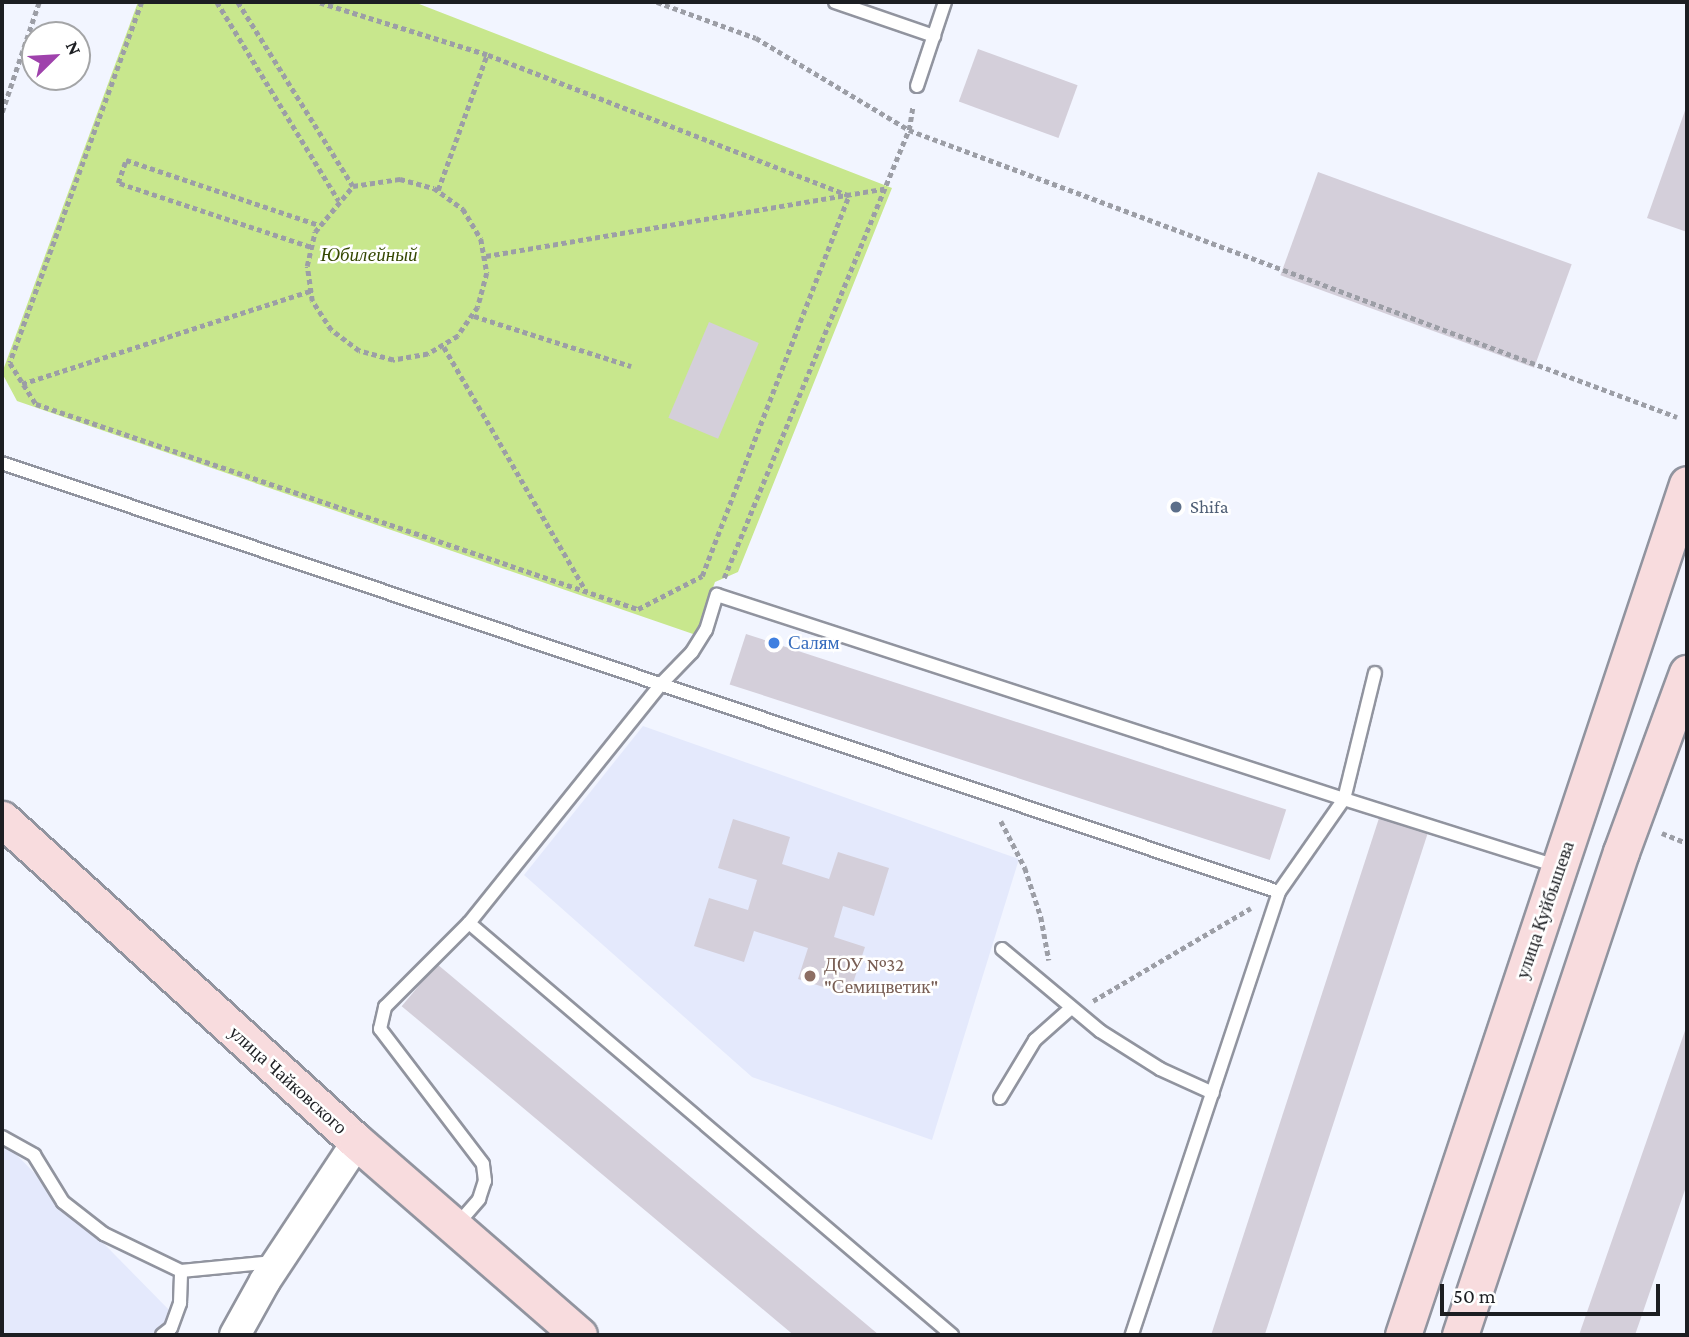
<!DOCTYPE html>
<meta charset="utf-8">
<style>
body{margin:0}
#map{position:relative;width:1689px;height:1337px;overflow:hidden;background:#f2f5ff;font-family:"Crimson Pro",serif}
div>[style]{position:absolute}
.built>*{inset:0;background:#e4e9fc}
.green>*{inset:0;background:#c8e78d}
.building>*{inset:0;background:#d4cfda;transform-origin:0 0}
.path>*{height:4.5px;margin-top:-2.25px;transform-origin:0;background:repeating-linear-gradient(90deg,#9c9ea6 0 5px,transparent 0 8.5px)}
.roads{filter:drop-shadow(2px 0 #91949f) drop-shadow(-2px 0 #91949f) drop-shadow(0 2px #91949f) drop-shadow(0 -2px #91949f)}
.service>*{height:12px;margin:-6px;padding:0 6px;transform-origin:6px;border-radius:6px;background:#fff}
.tertiary>*{height:30px;margin:-15px;padding:0 15px;transform-origin:15px;border-radius:15px;background:#fff}
.secondary>*{height:35px;margin:-17.5px;padding:0 17.5px;transform-origin:17.5px;border-radius:17.5px;background:#f8dcde}
.dots>*{width:19px;height:19px;translate:-50% -50%;box-sizing:border-box;border:4px solid #fff;border-radius:50%}
span{translate:-50% -50%;white-space:nowrap;text-align:center;line-height:1.15;-webkit-text-stroke:5px #fff;paint-order:stroke}
.park-label{font-size:19px;color:#364903;font-style:italic}
.service-label{font-size:19px;color:#4e5e75}
.left{translate:0 -50%;text-align:left}
.shop-label{font-size:19px;color:#366cbe}
.street-label{font-size:19px;color:#1c1e22}
.education-label{font-size:19px;color:#785e54}
.frame{position:absolute;inset:0;border:4px solid #1c1e22;pointer-events:none}
.north{position:absolute;left:21px;top:21px;width:70px;height:70px;box-sizing:border-box;background:#fff;border:2px solid #a4a5a7;border-radius:50%;rotate:66deg;font-size:19px;font-weight:700;line-height:28px;text-align:center;color:#1c1e22}
.north::after{content:'';display:block;margin:auto;width:24px;height:32px;background:#9f42ac;clip-path:polygon(50% 0,100% 100%,50% 72%,0 100%)}
.scale{position:absolute;left:1440px;top:1284px;width:220px;height:32px;box-sizing:border-box;border:4px solid #1c1e22;border-top:0;padding-left:9px;font-size:21px;line-height:24px;white-space:nowrap;color:#1c1e22;-webkit-text-stroke:5px #fff;paint-order:stroke}
</style>
<div id="map">
<div class="built">
<div style="clip-path:polygon(643px 726px,1019px 859px,932px 1140px,752px 1077px,524px 875px)"></div>
<div style="clip-path:polygon(2px 1140px,173px 1314px,170px 1335px,2px 1335px)"></div>
</div>
<div class="green">
<div style="clip-path:polygon(138px 2px,414px 2px,892px 188px,738px 572px,715px 582px,696px 635px,17px 401px,2px 373px)"></div>
</div>
<div class="building">
<div style="left:978px;top:49px;width:106px;height:56px;rotate:20deg"></div>
<div style="clip-path:polygon(1687px 105px,1687px 232px,1647px 218px)"></div>
<div style="left:1318px;top:172px;width:270px;height:110px;rotate:20deg"></div>
<div style="left:709px;top:322px;width:54px;height:104px;rotate:23deg"></div>
<div style="left:746px;top:634px;width:568px;height:53px;rotate:18deg"></div>
<div style="left:1381px;top:812px;width:51px;height:549px;rotate:18deg"></div>
<div style="clip-path:polygon(733px 819px,790px 837px,782px 864px,829px 879px,838px 852px,889px 868px,874px 916px,843px 906px,834px 937px,865px 947px,849px 995px,798px 979px,808px 948px,754px 931px,744px 962px,694px 946px,709px 898px,748px 910px,757px 880px,718px 868px)"></div>
<div style="left:437px;top:964px;width:579px;height:55px;rotate:40deg"></div>
<div style="clip-path:polygon(1687px 1025px,1687px 1184px,1635px 1335px,1579px 1335px)"></div>
</div>
<div class="path">
<div style="left:142px;top:2px;width:384px;rotate:110.1deg"></div>
<div style="left:10px;top:363px;width:49px;rotate:57.6deg"></div>
<div style="left:36px;top:404px;width:636px;rotate:18.81deg"></div>
<div style="left:638px;top:609px;width:72px;rotate:-27.3deg"></div>
<div style="left:702px;top:576px;width:407px;rotate:-68.9deg"></div>
<div style="left:849px;top:196px;width:388px;rotate:-158.7deg"></div>
<div style="left:487px;top:55px;width:178px;rotate:-162.7deg"></div>
<div style="left:217px;top:2px;width:233px;rotate:58.5deg"></div>
<div style="left:238px;top:2px;width:217px;rotate:58deg"></div>
<div style="left:657px;top:2px;width:105px;rotate:20deg"></div>
<div style="left:756px;top:38px;width:179px;rotate:31deg"></div>
<div style="left:909px;top:130px;width:820px;rotate:20.49deg"></div>
<div style="left:2px;top:112px;width:116px;rotate:-71.4deg"></div>
<div style="left:400px;top:179px;width:35px;rotate:15deg"></div>
<div style="left:434px;top:188px;width:36px;rotate:36deg"></div>
<div style="left:463px;top:209px;width:35px;rotate:59deg"></div>
<div style="left:481px;top:239px;width:35px;rotate:80deg"></div>
<div style="left:487px;top:273px;width:35px;rotate:105deg"></div>
<div style="left:478px;top:307px;width:35px;rotate:125deg"></div>
<div style="left:458px;top:336px;width:35px;rotate:149deg"></div>
<div style="left:428px;top:354px;width:36px;rotate:170deg"></div>
<div style="left:393px;top:360px;width:35px;rotate:-165deg"></div>
<div style="left:359px;top:351px;width:35px;rotate:-143deg"></div>
<div style="left:331px;top:330px;width:35px;rotate:-123deg"></div>
<div style="left:312px;top:301px;width:35px;rotate:-98deg"></div>
<div style="left:307px;top:266px;width:35px;rotate:-77deg"></div>
<div style="left:315px;top:232px;width:60px;rotate:-50.4deg"></div>
<div style="left:353px;top:186px;width:48px;rotate:-8.5deg"></div>
<div style="left:438px;top:190px;width:144px;rotate:-70.1deg"></div>
<div style="left:310px;top:247px;width:202px;rotate:-161.6deg"></div>
<div style="left:118px;top:183px;width:24px;rotate:-71deg"></div>
<div style="left:126px;top:160px;width:204px;rotate:18.6deg"></div>
<div style="left:486px;top:256px;width:404px;rotate:-9.6deg"></div>
<div style="left:474px;top:316px;width:165px;rotate:17.7deg"></div>
<div style="left:444px;top:347px;width:282px;rotate:59.8deg"></div>
<div style="left:22px;top:384px;width:303px;rotate:-17.9deg"></div>
<div style="left:724px;top:578px;width:485px;rotate:-67.6deg"></div>
<div style="left:909px;top:130px;width:24px;rotate:-81deg"></div>
<div style="left:1001px;top:821px;width:53px;rotate:62.9deg"></div>
<div style="left:1025px;top:868px;width:52px;rotate:71.9deg"></div>
<div style="left:1041px;top:917px;width:44px;rotate:79.5deg"></div>
<div style="left:1662px;top:833px;width:27px;rotate:22deg"></div>
<div style="left:1093px;top:1001px;width:183px;rotate:-30.5deg"></div>
</div>
<div class="roads">
<div class="service">
<div style="left:835px;top:2px;width:105px;rotate:19deg"></div>
<div style="left:917px;top:86px;width:89px;rotate:-71.6deg"></div>
<div style="left:2px;top:463px;width:1347px;rotate:18.57deg"></div>
<div style="left:1279px;top:892px;width:467px;rotate:108.4deg"></div>
<div style="left:1375px;top:673px;width:130px;rotate:103.8deg"></div>
<div style="left:1344px;top:799px;width:223px;rotate:17.5deg"></div>
<div style="left:469px;top:923px;width:635px;rotate:40.46deg"></div>
<div style="left:1002px;top:949px;width:128px;rotate:39.9deg"></div>
<div style="left:1100px;top:1031px;width:71px;rotate:32.3deg"></div>
<div style="left:1160px;top:1069px;width:58px;rotate:24.4deg"></div>
<div style="left:1000px;top:1098px;width:68px;rotate:-58.9deg"></div>
<div style="left:1035px;top:1040px;width:47px;rotate:-41.5deg"></div>
<div style="left:2px;top:1137px;width:37px;rotate:29deg"></div>
<div style="left:34px;top:1155px;width:55px;rotate:58.3deg"></div>
<div style="left:63px;top:1202px;width:52px;rotate:38deg"></div>
<div style="left:104px;top:1234px;width:85px;rotate:25.7deg"></div>
<div style="left:181px;top:1271px;width:93px;rotate:-5.5deg"></div>
<div style="left:455px;top:1227px;width:37px;rotate:-49deg"></div>
<div style="left:479px;top:1199px;width:19px;rotate:-72deg"></div>
<div style="left:485px;top:1181px;width:17px;rotate:-97deg"></div>
<div style="left:483px;top:1164px;width:170px;rotate:-127.3deg"></div>
<div style="left:380px;top:1029px;width:23px;rotate:-77deg"></div>
<div style="left:385px;top:1007px;width:119px;rotate:-45deg"></div>
<div style="left:469px;top:923px;width:308px;rotate:-51.2deg"></div>
<div style="left:662px;top:683px;width:43px;rotate:-45.9deg"></div>
<div style="left:692px;top:652px;width:26px;rotate:-58deg"></div>
<div style="left:706px;top:630px;width:37px;rotate:-73deg"></div>
<div style="left:717px;top:595px;width:659px;rotate:18.02deg"></div>
<div style="left:1344px;top:799px;width:113px;rotate:125deg"></div>
<div style="left:162px;top:1335px;width:11px;rotate:-38deg"></div>
<div style="left:171px;top:1328px;width:27px;rotate:-70deg"></div>
<div style="left:180px;top:1303px;width:32px;rotate:-88deg"></div>
</div>
<div class="tertiary">
<div style="left:235px;top:1335px;width:62px;rotate:-60.9deg"></div>
<div style="left:265px;top:1281px;width:167px;rotate:-56.5deg"></div>
</div>
<div class="secondary">
<div style="left:2px;top:819px;width:480px;rotate:42.3deg"></div>
<div style="left:357px;top:1142px;width:294px;rotate:41deg"></div>
<div style="left:1403px;top:1335px;width:897px;rotate:-71.54deg"></div>
<div style="left:1460px;top:1335px;width:509px;rotate:-71.57deg"></div>
<div style="left:1621px;top:852px;width:191px;rotate:-69.8deg"></div>
</div>
</div>
<div class="dots">
<div style="left:1176px;top:507px;background:#5c6f8a"></div>
<div style="left:774px;top:643px;background:#3f7fe0"></div>
<div style="left:810px;top:976px;background:#8d6e63"></div>
</div>
<div class="park-label">
<span style="left:369px;top:255px">Юбилейный</span>
</div>
<div class="service-label">
<span class="left" style="left:1190px;top:507px">Shifa</span>
</div>
<div class="shop-label">
<span class="left" style="left:788px;top:643px">Салям</span>
</div>
<div class="street-label">
<span style="left:1545px;top:910px;rotate:-71deg">улица Куйбышева</span>
<span style="left:288px;top:1080px;rotate:42deg">улица Чайковского</span>
</div>
<div class="education-label">
<span class="left" style="left:824px;top:976px">ДОУ №32<br>"Семицветик"</span>
</div>
<div class="frame"></div>
<div class="north">N</div>
<div class="scale">50 m</div>
</div>
